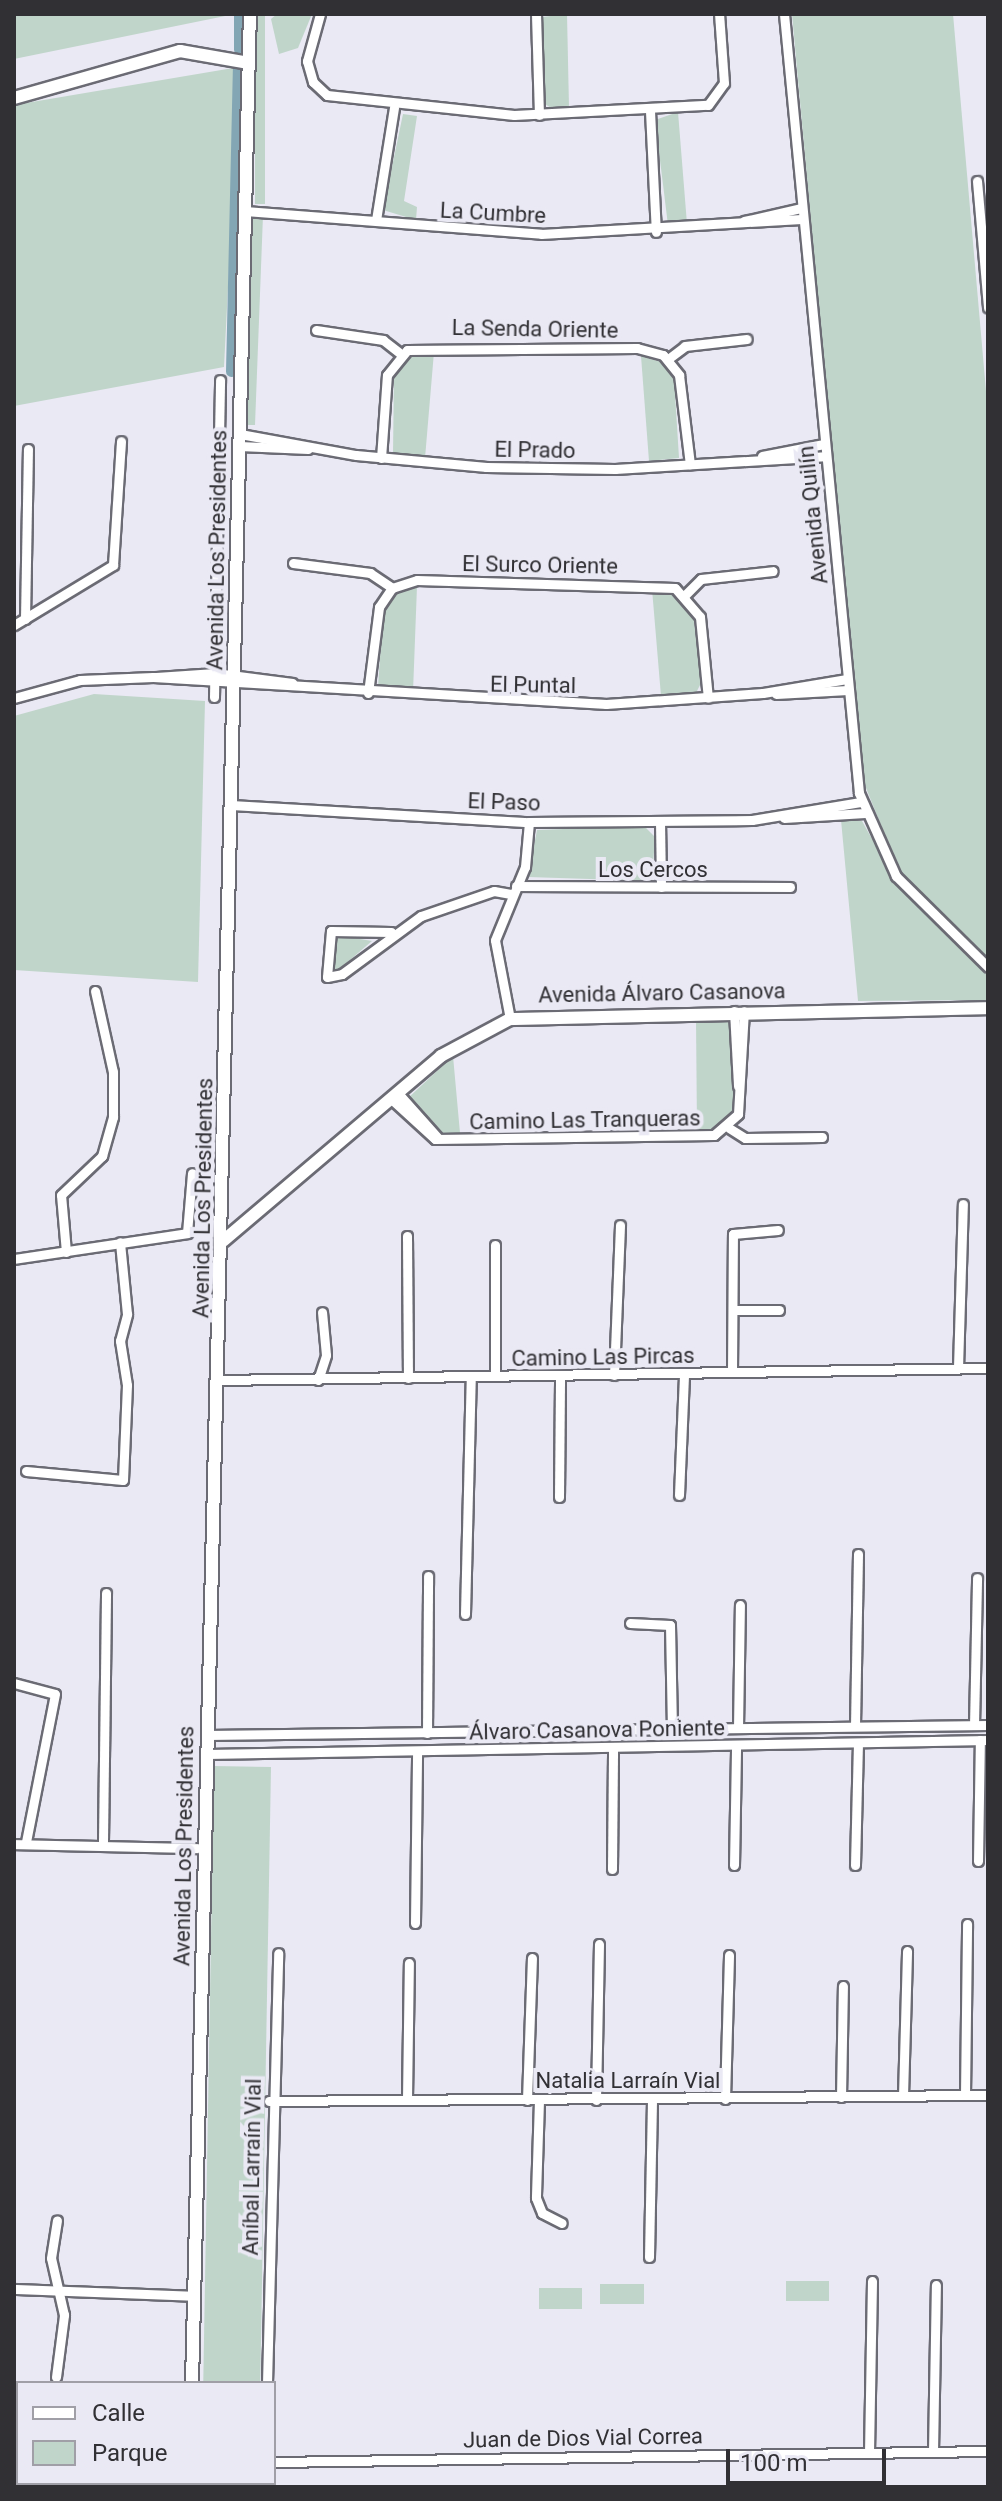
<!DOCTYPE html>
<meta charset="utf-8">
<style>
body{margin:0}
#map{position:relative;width:1002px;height:2501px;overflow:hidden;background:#eae9f4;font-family:Roboto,sans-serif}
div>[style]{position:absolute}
.green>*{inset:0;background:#c0d5ca;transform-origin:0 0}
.canal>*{height:11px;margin:-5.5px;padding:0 5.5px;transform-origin:5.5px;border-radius:5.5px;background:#83a6b4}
.roads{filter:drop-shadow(2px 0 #6b6b74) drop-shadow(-2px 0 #6b6b74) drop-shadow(0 2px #6b6b74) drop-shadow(0 -2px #6b6b74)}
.minor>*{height:9px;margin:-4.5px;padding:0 4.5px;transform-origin:4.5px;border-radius:4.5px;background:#fff}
.tertiary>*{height:12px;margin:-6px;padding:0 6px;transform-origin:6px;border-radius:6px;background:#fff}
span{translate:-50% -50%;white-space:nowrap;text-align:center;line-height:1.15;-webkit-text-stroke:8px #eae9f4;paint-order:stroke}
.street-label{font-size:22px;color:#313034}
.frame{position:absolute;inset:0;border:16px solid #313034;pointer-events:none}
.legend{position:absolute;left:16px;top:2381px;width:260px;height:104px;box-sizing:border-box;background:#eae9f4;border:2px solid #a09fa7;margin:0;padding:10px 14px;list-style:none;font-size:24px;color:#313034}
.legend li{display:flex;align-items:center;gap:16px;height:40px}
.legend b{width:40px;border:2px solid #a09fa7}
.scale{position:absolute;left:726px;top:2449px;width:160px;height:36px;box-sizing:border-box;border:4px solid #313034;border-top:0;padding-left:10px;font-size:24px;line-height:28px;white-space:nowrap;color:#313034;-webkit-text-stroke:6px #eae9f4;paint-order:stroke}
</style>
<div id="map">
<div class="green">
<div style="clip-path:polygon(14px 14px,235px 14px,14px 59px)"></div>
<div style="left:255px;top:14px;width:10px;height:190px"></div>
<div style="clip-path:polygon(277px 14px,312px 14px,298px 48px,279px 54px,271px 19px)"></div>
<div style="clip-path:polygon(567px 14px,569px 108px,551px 108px,545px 104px,542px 17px)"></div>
<div style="clip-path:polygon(792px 14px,953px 14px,988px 414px,988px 960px,901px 875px,862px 778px)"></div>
<div style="clip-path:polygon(239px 67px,224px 367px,14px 406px,14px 105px)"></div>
<div style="clip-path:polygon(678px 112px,687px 224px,668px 225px,655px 120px)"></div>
<div style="clip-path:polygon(403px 114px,417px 116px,404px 201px,417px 207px,416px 220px,383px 210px)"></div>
<div style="clip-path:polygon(251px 215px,263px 215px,255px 425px,246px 425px)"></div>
<div style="clip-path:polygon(434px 352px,425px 458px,393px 454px,394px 373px,412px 355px)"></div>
<div style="clip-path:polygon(641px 356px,661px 362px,674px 378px,679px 458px,649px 461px)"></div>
<div style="clip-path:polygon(417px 586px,413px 692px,378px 688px,383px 611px,399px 591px)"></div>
<div style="clip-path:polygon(652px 589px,674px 593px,693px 611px,701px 683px,696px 693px,661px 696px)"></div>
<div style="clip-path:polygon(94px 694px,205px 701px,198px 982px,14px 970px,14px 716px)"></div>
<div style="clip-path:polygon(841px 820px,862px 821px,900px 889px,988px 974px,988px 1000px,858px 1001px)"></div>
<div style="clip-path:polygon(644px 826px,655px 837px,652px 881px,528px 877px,537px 830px)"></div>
<div style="clip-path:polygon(336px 935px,372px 941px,336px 972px,330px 968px)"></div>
<div style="clip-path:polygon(696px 1019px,731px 1019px,736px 1109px,714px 1129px,697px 1129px)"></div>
<div style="clip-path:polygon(453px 1056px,460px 1133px,443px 1133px,407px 1099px)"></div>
<div style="left:271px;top:1767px;width:616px;height:57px;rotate:91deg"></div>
<div style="left:786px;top:2281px;width:43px;height:20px"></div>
<div style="left:600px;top:2284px;width:44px;height:20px"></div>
<div style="left:539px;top:2288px;width:43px;height:21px"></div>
</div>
<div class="canal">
<div style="left:239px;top:49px;width:35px;rotate:-90deg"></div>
<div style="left:231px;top:371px;width:302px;rotate:-88.7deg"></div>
</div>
<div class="roads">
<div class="minor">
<div style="left:320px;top:14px;width:49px;rotate:105.5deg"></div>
<div style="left:307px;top:61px;width:22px;rotate:74deg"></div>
<div style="left:313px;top:82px;width:19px;rotate:43deg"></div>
<div style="left:327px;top:95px;width:188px;rotate:6.1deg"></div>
<div style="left:514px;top:115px;width:194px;rotate:-3deg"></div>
<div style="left:708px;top:105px;width:27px;rotate:-54deg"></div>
<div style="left:724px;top:83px;width:69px;rotate:-94.1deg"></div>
<div style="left:536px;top:14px;width:101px;rotate:88.3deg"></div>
<div style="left:784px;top:14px;width:783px;rotate:84.5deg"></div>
<div style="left:859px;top:793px;width:91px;rotate:66deg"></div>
<div style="left:896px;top:876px;width:129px;rotate:44.7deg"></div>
<div style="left:650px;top:111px;width:121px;rotate:87.2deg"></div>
<div style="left:977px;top:181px;width:127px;rotate:85deg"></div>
<div style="left:245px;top:211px;width:297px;rotate:4.4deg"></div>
<div style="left:541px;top:234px;width:261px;rotate:-3.3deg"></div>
<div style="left:376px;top:220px;width:114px;rotate:-80.9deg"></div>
<div style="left:744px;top:221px;width:58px;rotate:-12.8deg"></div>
<div style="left:316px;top:330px;width:68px;rotate:8.5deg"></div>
<div style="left:383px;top:340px;width:23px;rotate:38deg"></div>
<div style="left:668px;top:359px;width:21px;rotate:-37deg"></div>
<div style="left:685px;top:346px;width:62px;rotate:-6.4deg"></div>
<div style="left:240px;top:434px;width:118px;rotate:10.3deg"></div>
<div style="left:356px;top:455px;width:131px;rotate:5.3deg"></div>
<div style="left:486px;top:467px;width:129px;rotate:0.9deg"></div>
<div style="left:615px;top:469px;width:210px;rotate:-3.5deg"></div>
<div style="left:239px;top:446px;width:69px;rotate:2.5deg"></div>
<div style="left:762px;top:456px;width:63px;rotate:-11deg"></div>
<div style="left:381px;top:458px;width:83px;rotate:-85.9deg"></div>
<div style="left:387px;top:375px;width:32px;rotate:-51deg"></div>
<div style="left:407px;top:350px;width:230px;rotate:-0.5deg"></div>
<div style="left:637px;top:348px;width:27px;rotate:15deg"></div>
<div style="left:663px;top:355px;width:26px;rotate:51deg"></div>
<div style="left:679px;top:375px;width:90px;rotate:83deg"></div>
<div style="left:293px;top:563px;width:78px;rotate:7.4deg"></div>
<div style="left:370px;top:573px;width:27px;rotate:34deg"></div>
<div style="left:686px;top:594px;width:21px;rotate:-45deg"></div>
<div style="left:701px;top:579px;width:72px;rotate:-6.3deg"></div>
<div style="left:25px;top:619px;width:170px;rotate:-89deg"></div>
<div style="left:14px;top:625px;width:116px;rotate:-31.2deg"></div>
<div style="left:113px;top:565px;width:124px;rotate:-86.3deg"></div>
<div style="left:156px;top:677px;width:59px;rotate:-3.9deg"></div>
<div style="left:215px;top:673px;width:78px;rotate:7.4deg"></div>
<div style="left:368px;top:693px;width:87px;rotate:-82.7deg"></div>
<div style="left:379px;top:607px;width:23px;rotate:-56deg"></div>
<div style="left:392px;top:588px;width:26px;rotate:-18deg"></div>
<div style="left:417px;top:580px;width:258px;rotate:1.8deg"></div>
<div style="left:675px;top:588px;width:38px;rotate:49deg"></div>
<div style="left:700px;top:617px;width:81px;rotate:84.4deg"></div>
<div style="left:776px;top:694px;width:72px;rotate:-3.2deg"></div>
<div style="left:214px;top:697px;width:317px;rotate:-88.9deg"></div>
<div style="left:14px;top:698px;width:68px;rotate:-15.3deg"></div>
<div style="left:80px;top:680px;width:73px;rotate:-2.4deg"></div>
<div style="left:153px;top:677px;width:454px;rotate:3.4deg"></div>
<div style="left:606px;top:704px;width:157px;rotate:-4deg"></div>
<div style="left:763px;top:693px;width:85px;rotate:-9.5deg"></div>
<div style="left:231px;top:805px;width:298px;rotate:3.3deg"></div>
<div style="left:529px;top:822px;width:223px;rotate:-0.5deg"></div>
<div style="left:752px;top:820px;width:110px;rotate:-9.4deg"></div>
<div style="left:784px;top:818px;width:81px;rotate:-3.5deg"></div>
<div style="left:660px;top:821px;width:66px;rotate:89.1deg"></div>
<div style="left:516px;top:886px;width:274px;rotate:0.2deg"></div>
<div style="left:391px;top:932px;width:60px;rotate:-179deg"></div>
<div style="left:331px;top:931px;width:46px;rotate:95deg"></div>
<div style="left:327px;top:977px;width:15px;rotate:-11deg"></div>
<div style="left:342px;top:974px;width:98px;rotate:-36.3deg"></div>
<div style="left:421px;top:916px;width:77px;rotate:-18.9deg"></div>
<div style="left:494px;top:891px;width:17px;rotate:10deg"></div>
<div style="left:734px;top:1011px;width:75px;rotate:86.9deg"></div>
<div style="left:510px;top:1019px;width:80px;rotate:-100.8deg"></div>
<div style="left:495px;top:940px;width:79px;rotate:-67.7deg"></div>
<div style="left:525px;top:867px;width:45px;rotate:-84.9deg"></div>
<div style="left:397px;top:1092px;width:62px;rotate:48.3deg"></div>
<div style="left:390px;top:1098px;width:61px;rotate:42.3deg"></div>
<div style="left:435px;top:1139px;width:279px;rotate:-0.8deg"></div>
<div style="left:714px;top:1135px;width:32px;rotate:-41deg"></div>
<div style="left:738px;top:1114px;width:103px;rotate:-86.7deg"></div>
<div style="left:729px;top:1128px;width:19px;rotate:32deg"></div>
<div style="left:745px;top:1138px;width:77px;rotate:-0.7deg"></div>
<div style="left:407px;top:1236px;width:142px;rotate:89.6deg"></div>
<div style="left:66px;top:1252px;width:57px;rotate:-95deg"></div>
<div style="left:61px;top:1195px;width:57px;rotate:-43.6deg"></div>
<div style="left:102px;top:1156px;width:41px;rotate:-74.2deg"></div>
<div style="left:113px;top:1117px;width:45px;rotate:-90deg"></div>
<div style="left:113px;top:1072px;width:83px;rotate:-102.5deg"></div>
<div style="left:14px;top:1259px;width:175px;rotate:-8.5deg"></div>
<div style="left:187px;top:1233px;width:60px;rotate:-85.2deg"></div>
<div style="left:733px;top:1310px;width:46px"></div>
<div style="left:958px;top:1368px;width:164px;rotate:-88.3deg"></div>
<div style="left:732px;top:1372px;width:138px;rotate:-89.6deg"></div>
<div style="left:733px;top:1234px;width:45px;rotate:-5.1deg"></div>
<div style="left:614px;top:1375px;width:150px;rotate:-87.7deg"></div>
<div style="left:495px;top:1376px;width:131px;rotate:-90deg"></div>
<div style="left:219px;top:1380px;width:769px;rotate:-0.89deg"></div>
<div style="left:318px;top:1380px;width:26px;rotate:-72deg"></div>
<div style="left:326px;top:1355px;width:43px;rotate:-95.3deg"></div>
<div style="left:26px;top:1471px;width:97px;rotate:5.3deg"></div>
<div style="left:123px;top:1480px;width:95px;rotate:-87.6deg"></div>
<div style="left:127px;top:1385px;width:45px;rotate:-99deg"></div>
<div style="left:120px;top:1341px;width:28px;rotate:-75deg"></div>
<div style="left:127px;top:1314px;width:72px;rotate:-95.6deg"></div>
<div style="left:679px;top:1495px;width:121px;rotate:-87.6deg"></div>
<div style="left:559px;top:1497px;width:121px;rotate:-89.5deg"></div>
<div style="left:465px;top:1614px;width:238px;rotate:-88.6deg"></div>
<div style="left:630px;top:1623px;width:40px;rotate:2.9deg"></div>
<div style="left:670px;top:1625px;width:104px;rotate:88.9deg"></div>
<div style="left:14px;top:1683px;width:42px;rotate:15deg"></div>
<div style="left:55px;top:1694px;width:151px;rotate:101.1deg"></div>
<div style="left:974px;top:1725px;width:147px;rotate:-88.8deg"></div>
<div style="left:855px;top:1726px;width:172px;rotate:-89deg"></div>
<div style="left:738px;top:1728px;width:123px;rotate:-89.1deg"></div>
<div style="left:427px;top:1733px;width:157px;rotate:-89.6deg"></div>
<div style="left:207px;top:1735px;width:781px;rotate:-0.73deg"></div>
<div style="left:207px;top:1754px;width:781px;rotate:-1.03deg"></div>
<div style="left:103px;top:1841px;width:248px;rotate:-89.3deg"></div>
<div style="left:14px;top:1844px;width:183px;rotate:1.3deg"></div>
<div style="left:978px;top:1861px;width:121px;rotate:-89.1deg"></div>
<div style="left:734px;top:1865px;width:120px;rotate:-89deg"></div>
<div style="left:855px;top:1865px;width:122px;rotate:-88.6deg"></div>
<div style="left:612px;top:1869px;width:122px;rotate:-89.5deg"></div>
<div style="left:415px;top:1923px;width:172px;rotate:-89.3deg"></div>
<div style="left:965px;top:2095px;width:171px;rotate:-89.3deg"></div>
<div style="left:903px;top:2096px;width:145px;rotate:-88.4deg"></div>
<div style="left:841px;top:2097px;width:111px;rotate:-89deg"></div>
<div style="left:407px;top:2099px;width:136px;rotate:-89.2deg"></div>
<div style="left:725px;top:2099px;width:144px;rotate:-88.4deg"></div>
<div style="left:527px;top:2100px;width:142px;rotate:-88deg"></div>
<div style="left:539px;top:2100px;width:98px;rotate:91.8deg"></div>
<div style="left:536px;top:2198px;width:16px;rotate:68deg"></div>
<div style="left:542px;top:2213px;width:22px;rotate:27deg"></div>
<div style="left:596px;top:2100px;width:156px;rotate:-88.9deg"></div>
<div style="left:269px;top:2101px;width:719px;rotate:-0.48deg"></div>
<div style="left:649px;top:2257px;width:158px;rotate:-88.9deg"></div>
<div style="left:14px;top:2289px;width:180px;rotate:2.2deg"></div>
<div style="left:56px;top:2377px;width:63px;rotate:-82.6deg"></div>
<div style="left:64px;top:2315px;width:58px;rotate:-102.8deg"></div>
<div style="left:51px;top:2258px;width:38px;rotate:-81deg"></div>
<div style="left:267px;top:2383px;width:430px;rotate:-88.5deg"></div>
<div style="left:933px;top:2452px;width:167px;rotate:-89deg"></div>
<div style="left:869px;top:2453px;width:172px;rotate:-89deg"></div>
<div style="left:274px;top:2462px;width:714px;rotate:-0.88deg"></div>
<div style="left:266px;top:2487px;width:4px;rotate:-90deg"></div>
</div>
<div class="tertiary">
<div style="left:14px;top:98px;width:173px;rotate:-15.8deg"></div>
<div style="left:180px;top:51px;width:70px;rotate:9.9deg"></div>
<div style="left:223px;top:1241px;width:286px;rotate:-40.3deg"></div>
<div style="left:441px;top:1056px;width:78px;rotate:-28.2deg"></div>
<div style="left:510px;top:1019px;width:478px;rotate:-1.3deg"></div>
<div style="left:192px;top:2383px;width:2370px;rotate:-88.6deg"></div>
<div style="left:189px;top:2487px;width:4px;rotate:-90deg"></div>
</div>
</div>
<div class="street-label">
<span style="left:493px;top:213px;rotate:3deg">La Cumbre</span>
<span style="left:535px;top:329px;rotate:1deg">La Senda Oriente</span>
<span style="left:535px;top:450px;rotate:1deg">El Prado</span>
<span style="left:813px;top:515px;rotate:-96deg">Avenida Quilín</span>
<span style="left:217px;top:550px;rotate:-89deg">Avenida Los Presidentes</span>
<span style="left:540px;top:565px;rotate:1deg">El Surco Oriente</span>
<span style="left:533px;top:685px;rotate:1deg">El Puntal</span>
<span style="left:504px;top:802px;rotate:2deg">El Paso</span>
<span style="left:653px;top:870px">Los Cercos</span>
<span style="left:662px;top:993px;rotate:-1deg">Avenida Álvaro Casanova</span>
<span style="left:585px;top:1120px;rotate:-1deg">Camino Las Tranqueras</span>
<span style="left:203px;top:1198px;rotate:-89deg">Avenida Los Presidentes</span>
<span style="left:603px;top:1357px;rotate:-1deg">Camino Las Pircas</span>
<span style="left:597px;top:1730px;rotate:-1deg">Álvaro Casanova Poniente</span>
<span style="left:184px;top:1846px;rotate:-89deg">Avenida Los Presidentes</span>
<span style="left:628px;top:2081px">Natalia Larraín Vial</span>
<span style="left:252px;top:2167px;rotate:-89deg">Aníbal Larraín Vial</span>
<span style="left:583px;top:2438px;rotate:-1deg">Juan de Dios Vial Correa</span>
</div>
<div class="frame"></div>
<ul class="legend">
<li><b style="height:10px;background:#fff"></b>Calle</li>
<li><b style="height:22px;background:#c0d5ca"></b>Parque</li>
</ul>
<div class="scale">100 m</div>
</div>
